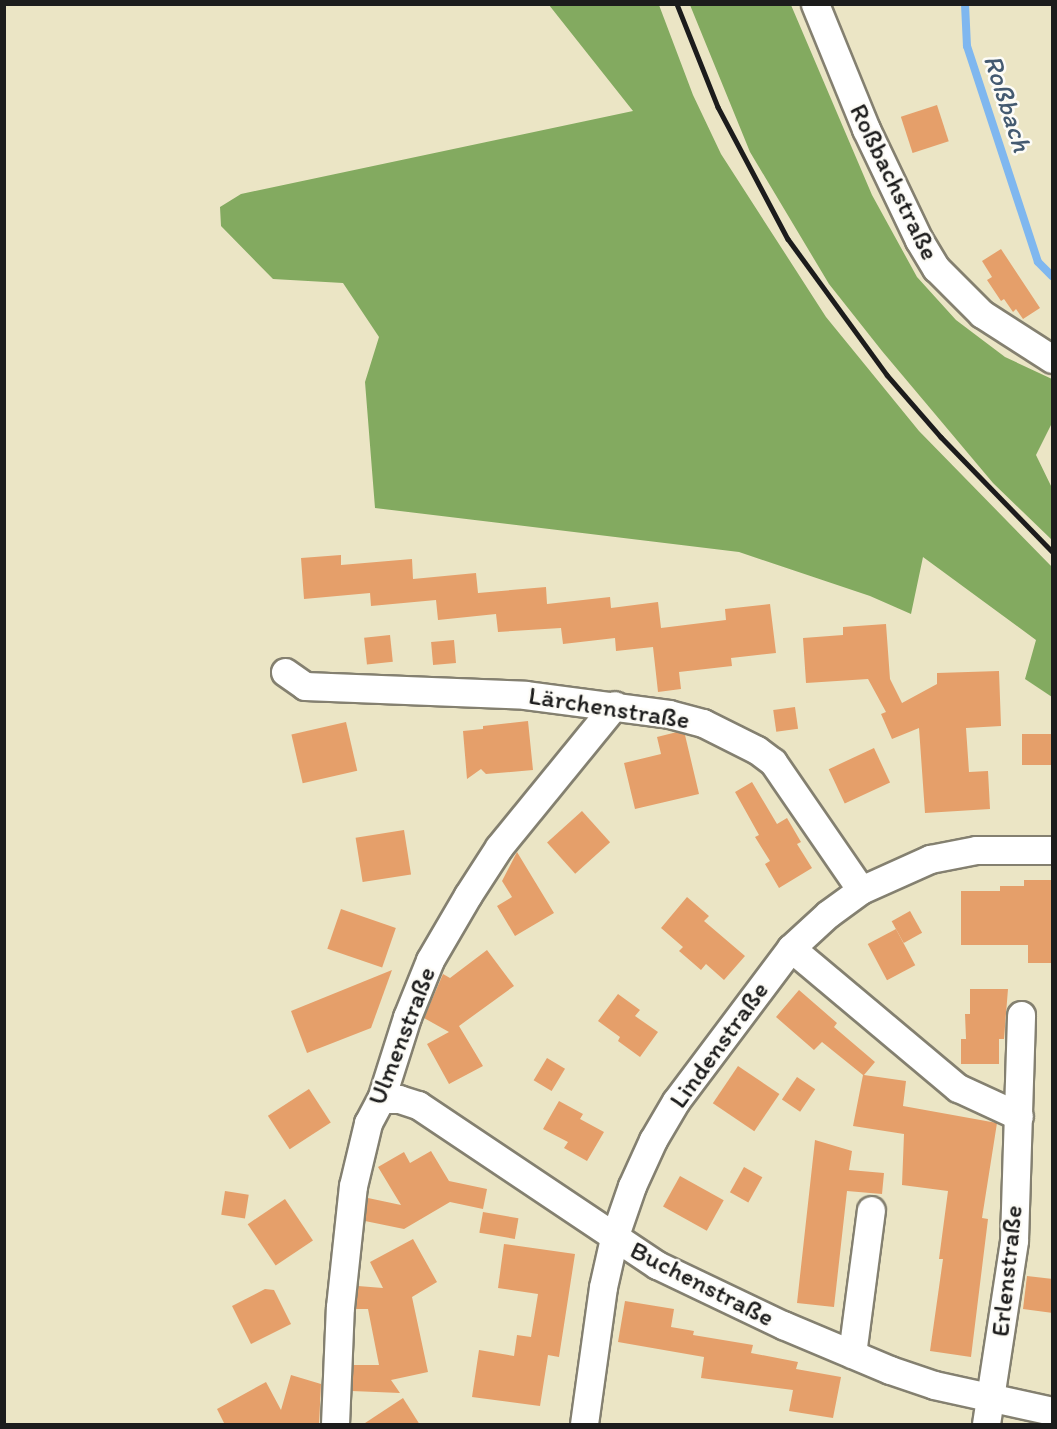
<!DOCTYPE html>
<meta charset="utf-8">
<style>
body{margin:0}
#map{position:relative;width:1057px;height:1429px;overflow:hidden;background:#ebe5c5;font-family:Itim,sans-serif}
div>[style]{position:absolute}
.forest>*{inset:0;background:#83aa60}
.stream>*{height:8px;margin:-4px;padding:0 4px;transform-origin:4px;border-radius:4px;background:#7fb7ef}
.building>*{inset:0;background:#e59f6a;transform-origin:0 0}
.roads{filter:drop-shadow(2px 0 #848070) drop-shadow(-2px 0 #848070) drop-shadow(0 2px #848070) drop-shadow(0 -2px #848070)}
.minor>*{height:27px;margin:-13.5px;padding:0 13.5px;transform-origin:13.5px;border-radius:13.5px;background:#fff}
.rail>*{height:4.5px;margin:-2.25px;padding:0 2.25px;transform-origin:2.25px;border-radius:2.25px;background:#1c1c1c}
span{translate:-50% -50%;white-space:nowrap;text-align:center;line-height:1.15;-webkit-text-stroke:5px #fdfcf7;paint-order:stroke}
.street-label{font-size:26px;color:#1c1c1c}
.water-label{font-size:27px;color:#445a70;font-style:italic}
.frame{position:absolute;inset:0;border:6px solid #1c1c1c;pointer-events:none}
</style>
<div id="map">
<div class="forest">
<div style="clip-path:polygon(549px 5px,659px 5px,693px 95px,721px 154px,826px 317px,919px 431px,1052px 567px,1052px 697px,1025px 679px,1036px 640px,923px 557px,911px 614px,870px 596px,739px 552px,375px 508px,365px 382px,379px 337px,343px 283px,273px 279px,221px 226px,220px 207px,241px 194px,633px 111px)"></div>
<div style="clip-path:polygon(690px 5px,791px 5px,872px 195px,917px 277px,956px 320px,1005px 357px,1052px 379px,1052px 423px,1036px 455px,1052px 488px,1052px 540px,993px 483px,882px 351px,829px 284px,750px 152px)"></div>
</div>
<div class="stream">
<div style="left:965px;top:4px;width:42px;rotate:87.3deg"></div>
<div style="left:967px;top:46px;width:227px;rotate:71.8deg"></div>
<div style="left:1038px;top:262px;width:20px;rotate:45deg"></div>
</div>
<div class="building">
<div style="left:937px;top:105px;width:38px;height:38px;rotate:72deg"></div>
<div style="clip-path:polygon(1001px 249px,1040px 308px,1023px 319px,1016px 309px,1013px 312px,1004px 299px,1001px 301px,987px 280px,992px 277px,982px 261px)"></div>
<div style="clip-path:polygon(341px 555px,341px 565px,412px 559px,413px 579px,476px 573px,478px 593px,546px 587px,547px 604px,610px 597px,611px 608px,658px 602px,661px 628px,726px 620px,725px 609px,770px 604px,776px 653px,731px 658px,732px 666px,679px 672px,681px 689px,658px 692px,653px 647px,616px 651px,615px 638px,563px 644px,561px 628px,498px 632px,496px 614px,438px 620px,436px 600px,371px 606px,370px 593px,304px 599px,301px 558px)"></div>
<div style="clip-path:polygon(886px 624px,890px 679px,902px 703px,937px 684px,937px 673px,999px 671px,1001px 726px,966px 728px,969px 772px,988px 771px,990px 809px,925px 813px,919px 728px,892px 739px,881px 714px,886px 712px,868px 679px,806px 683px,803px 638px,843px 635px,843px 627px)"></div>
<div style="left:390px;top:635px;width:27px;height:26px;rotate:84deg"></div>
<div style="left:454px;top:640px;width:23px;height:23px;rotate:85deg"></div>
<div style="left:795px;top:707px;width:22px;height:22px;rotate:82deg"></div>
<div style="clip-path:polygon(528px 721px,533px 770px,486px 774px,481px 769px,467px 779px,463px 731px,483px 729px,483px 726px)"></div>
<div style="left:346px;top:722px;width:50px;height:56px;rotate:77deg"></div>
<div style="clip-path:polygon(677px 732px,685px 735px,699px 794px,635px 809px,624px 763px,661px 754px,657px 737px)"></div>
<div style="left:1053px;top:734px;width:31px;height:31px;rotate:90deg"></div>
<div style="left:874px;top:748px;width:38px;height:50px;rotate:65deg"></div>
<div style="clip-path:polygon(752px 782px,777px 824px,787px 818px,801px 842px,797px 844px,812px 868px,779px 888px,765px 864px,770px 861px,755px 837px,759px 835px,735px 792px)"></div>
<div style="left:582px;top:811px;width:42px;height:47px;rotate:48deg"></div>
<div style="left:404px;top:830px;width:45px;height:49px;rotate:81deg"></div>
<div style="clip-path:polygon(517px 852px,554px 913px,515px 936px,497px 906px,512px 897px,502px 881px)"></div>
<div style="clip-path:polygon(1024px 880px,1053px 880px,1053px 963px,1028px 963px,1028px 945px,961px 945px,961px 891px,1000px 891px,1000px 886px,1024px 886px)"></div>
<div style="clip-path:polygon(687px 897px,709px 916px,704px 921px,745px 956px,724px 980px,706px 964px,701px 970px,679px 951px,683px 947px,661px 928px)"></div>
<div style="left:341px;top:909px;width:58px;height:42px;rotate:19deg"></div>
<div style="left:910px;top:911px;width:25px;height:21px;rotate:61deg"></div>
<div style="left:896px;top:929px;width:41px;height:32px;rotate:62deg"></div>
<div style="clip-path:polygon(487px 950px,514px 986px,459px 1026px,483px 1066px,449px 1084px,427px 1044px,449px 1032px,424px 1018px,443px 974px,450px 978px)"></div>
<div style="clip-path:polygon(392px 970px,371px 1028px,307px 1053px,291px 1011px)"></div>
<div style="clip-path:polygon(970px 989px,1008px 989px,1004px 1039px,999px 1039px,999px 1064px,961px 1064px,961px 1039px,966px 1039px,965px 1014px,970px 1014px)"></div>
<div style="clip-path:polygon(799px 990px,837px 1023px,834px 1027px,875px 1062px,864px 1075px,906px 1081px,903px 1106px,997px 1123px,982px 1218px,988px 1219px,971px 1357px,930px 1351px,943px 1259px,939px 1259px,948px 1191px,902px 1185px,904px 1134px,853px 1126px,863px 1075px,822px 1042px,814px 1050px,776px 1017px)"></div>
<div style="clip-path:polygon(618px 994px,640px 1010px,635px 1016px,658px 1032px,640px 1057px,618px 1041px,620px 1037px,598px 1021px)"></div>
<div style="left:547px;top:1058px;width:21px;height:26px;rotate:31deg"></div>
<div style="left:738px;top:1066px;width:50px;height:45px;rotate:34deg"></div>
<div style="left:797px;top:1077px;width:22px;height:27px;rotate:34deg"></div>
<div style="left:309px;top:1089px;width:40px;height:49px;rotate:57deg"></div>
<div style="clip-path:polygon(559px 1101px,583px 1114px,580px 1119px,604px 1132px,587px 1161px,564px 1148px,568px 1142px,543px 1129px)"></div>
<div style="clip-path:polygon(815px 1140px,852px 1151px,849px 1170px,884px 1173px,882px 1194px,847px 1191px,834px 1307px,797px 1303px)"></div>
<div style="clip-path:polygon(431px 1151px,449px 1181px,487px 1189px,483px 1209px,450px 1202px,404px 1229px,365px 1221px,368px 1198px,401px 1205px,378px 1167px,404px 1152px,410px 1163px)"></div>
<div style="left:744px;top:1167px;width:21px;height:29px;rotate:29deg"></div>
<div style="left:680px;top:1176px;width:50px;height:35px;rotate:29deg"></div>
<div style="left:225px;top:1191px;width:24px;height:24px;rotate:9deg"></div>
<div style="left:285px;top:1199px;width:50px;height:45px;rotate:56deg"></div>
<div style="left:483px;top:1212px;width:36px;height:21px;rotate:10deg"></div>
<div style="clip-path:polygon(413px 1239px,437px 1282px,412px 1297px,428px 1372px,391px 1380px,400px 1393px,352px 1391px,353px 1365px,379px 1365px,368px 1309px,356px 1309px,358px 1286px,383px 1288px,370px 1262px)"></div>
<div style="clip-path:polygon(504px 1244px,575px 1254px,559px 1357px,548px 1355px,540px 1406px,472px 1397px,479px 1350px,514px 1356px,517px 1335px,531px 1337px,538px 1294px,498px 1288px)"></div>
<div style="clip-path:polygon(1027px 1276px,1053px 1279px,1053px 1313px,1023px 1309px)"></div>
<div style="clip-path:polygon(265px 1289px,274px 1290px,291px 1324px,251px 1344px,232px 1306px)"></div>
<div style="clip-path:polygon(625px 1301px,674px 1309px,671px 1327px,694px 1331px,693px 1335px,753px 1345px,751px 1353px,798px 1362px,796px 1369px,841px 1377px,833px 1418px,789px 1411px,793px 1390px,701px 1378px,704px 1357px,618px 1342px)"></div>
<div style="clip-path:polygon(291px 1375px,321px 1384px,319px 1425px,225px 1425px,217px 1409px,266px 1382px,281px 1410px)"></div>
<div style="clip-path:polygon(403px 1398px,420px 1425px,362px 1425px)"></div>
</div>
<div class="roads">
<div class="minor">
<div style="left:815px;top:4px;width:135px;rotate:67.8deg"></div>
<div style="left:866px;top:129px;width:123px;rotate:64.5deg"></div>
<div style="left:919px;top:240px;width:33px;rotate:59deg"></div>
<div style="left:936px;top:268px;width:65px;rotate:45deg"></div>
<div style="left:982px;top:314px;width:83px;rotate:32.7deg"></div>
<div style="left:285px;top:672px;width:24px;rotate:35deg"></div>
<div style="left:305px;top:686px;width:220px;rotate:2.3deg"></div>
<div style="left:525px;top:695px;width:145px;rotate:7.5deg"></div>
<div style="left:669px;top:714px;width:35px;rotate:15deg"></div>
<div style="left:703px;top:723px;width:60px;rotate:26.6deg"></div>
<div style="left:757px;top:750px;width:20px;rotate:37deg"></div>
<div style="left:773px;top:762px;width:155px;rotate:55.5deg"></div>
<div style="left:791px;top:948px;width:218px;rotate:40deg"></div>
<div style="left:958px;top:1088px;width:67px;rotate:24.7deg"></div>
<div style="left:381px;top:1099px;width:18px"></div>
<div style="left:399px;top:1099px;width:20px;rotate:18deg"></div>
<div style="left:418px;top:1105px;width:288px;rotate:33.8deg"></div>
<div style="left:657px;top:1265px;width:140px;rotate:25.5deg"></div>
<div style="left:783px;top:1325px;width:116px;rotate:22.8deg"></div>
<div style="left:890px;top:1370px;width:46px;rotate:18.8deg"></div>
<div style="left:934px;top:1385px;width:121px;rotate:12.4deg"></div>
<div style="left:852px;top:1354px;width:145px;rotate:-82.5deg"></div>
<div style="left:335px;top:1424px;width:117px;rotate:-87.6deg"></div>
<div style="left:340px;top:1307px;width:122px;rotate:-83.9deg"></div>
<div style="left:353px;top:1186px;width:65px;rotate:-76.6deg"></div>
<div style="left:368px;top:1123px;width:27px;rotate:-62deg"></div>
<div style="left:381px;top:1099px;width:86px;rotate:-72.4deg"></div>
<div style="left:407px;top:1017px;width:61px;rotate:-68deg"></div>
<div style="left:430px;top:960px;width:75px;rotate:-59.7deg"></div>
<div style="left:468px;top:895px;width:57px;rotate:-57.1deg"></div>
<div style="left:499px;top:847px;width:183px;rotate:-50.8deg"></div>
<div style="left:584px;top:1424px;width:138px;rotate:-82.1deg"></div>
<div style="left:603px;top:1287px;width:50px;rotate:-77.3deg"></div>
<div style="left:614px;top:1238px;width:55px;rotate:-70.9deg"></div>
<div style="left:632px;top:1186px;width:51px;rotate:-65.5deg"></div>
<div style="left:653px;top:1140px;width:45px;rotate:-59.5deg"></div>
<div style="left:676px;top:1101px;width:191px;rotate:-53.1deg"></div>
<div style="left:791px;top:948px;width:50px;rotate:-42.6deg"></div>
<div style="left:828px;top:914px;width:41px;rotate:-36deg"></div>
<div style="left:861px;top:890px;width:76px;rotate:-24.2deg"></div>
<div style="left:930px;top:859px;width:47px;rotate:-11.1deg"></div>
<div style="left:976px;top:850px;width:76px"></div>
<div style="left:986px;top:1424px;width:186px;rotate:-81.3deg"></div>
<div style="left:1014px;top:1240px;width:225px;rotate:-88.2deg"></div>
</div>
</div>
<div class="rail">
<div style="left:677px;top:4px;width:111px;rotate:68.3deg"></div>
<div style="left:718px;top:107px;width:149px;rotate:62.1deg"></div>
<div style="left:788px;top:239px;width:168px;rotate:53.9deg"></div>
<div style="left:887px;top:375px;width:82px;rotate:48.9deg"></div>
<div style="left:941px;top:437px;width:159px;rotate:45.8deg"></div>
</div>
<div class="street-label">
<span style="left:894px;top:182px;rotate:64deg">Roßbachstraße</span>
<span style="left:609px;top:708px;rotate:9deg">Lärchenstraße</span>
<span style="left:402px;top:1036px;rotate:-69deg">Ulmenstraße</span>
<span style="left:719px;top:1045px;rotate:-54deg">Lindenstraße</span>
<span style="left:1007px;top:1271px;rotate:-84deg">Erlenstraße</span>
<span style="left:702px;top:1284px;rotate:27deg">Buchenstraße</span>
</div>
<div class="water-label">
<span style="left:1008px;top:103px;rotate:72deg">Roßbach</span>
</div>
<div class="frame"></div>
</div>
